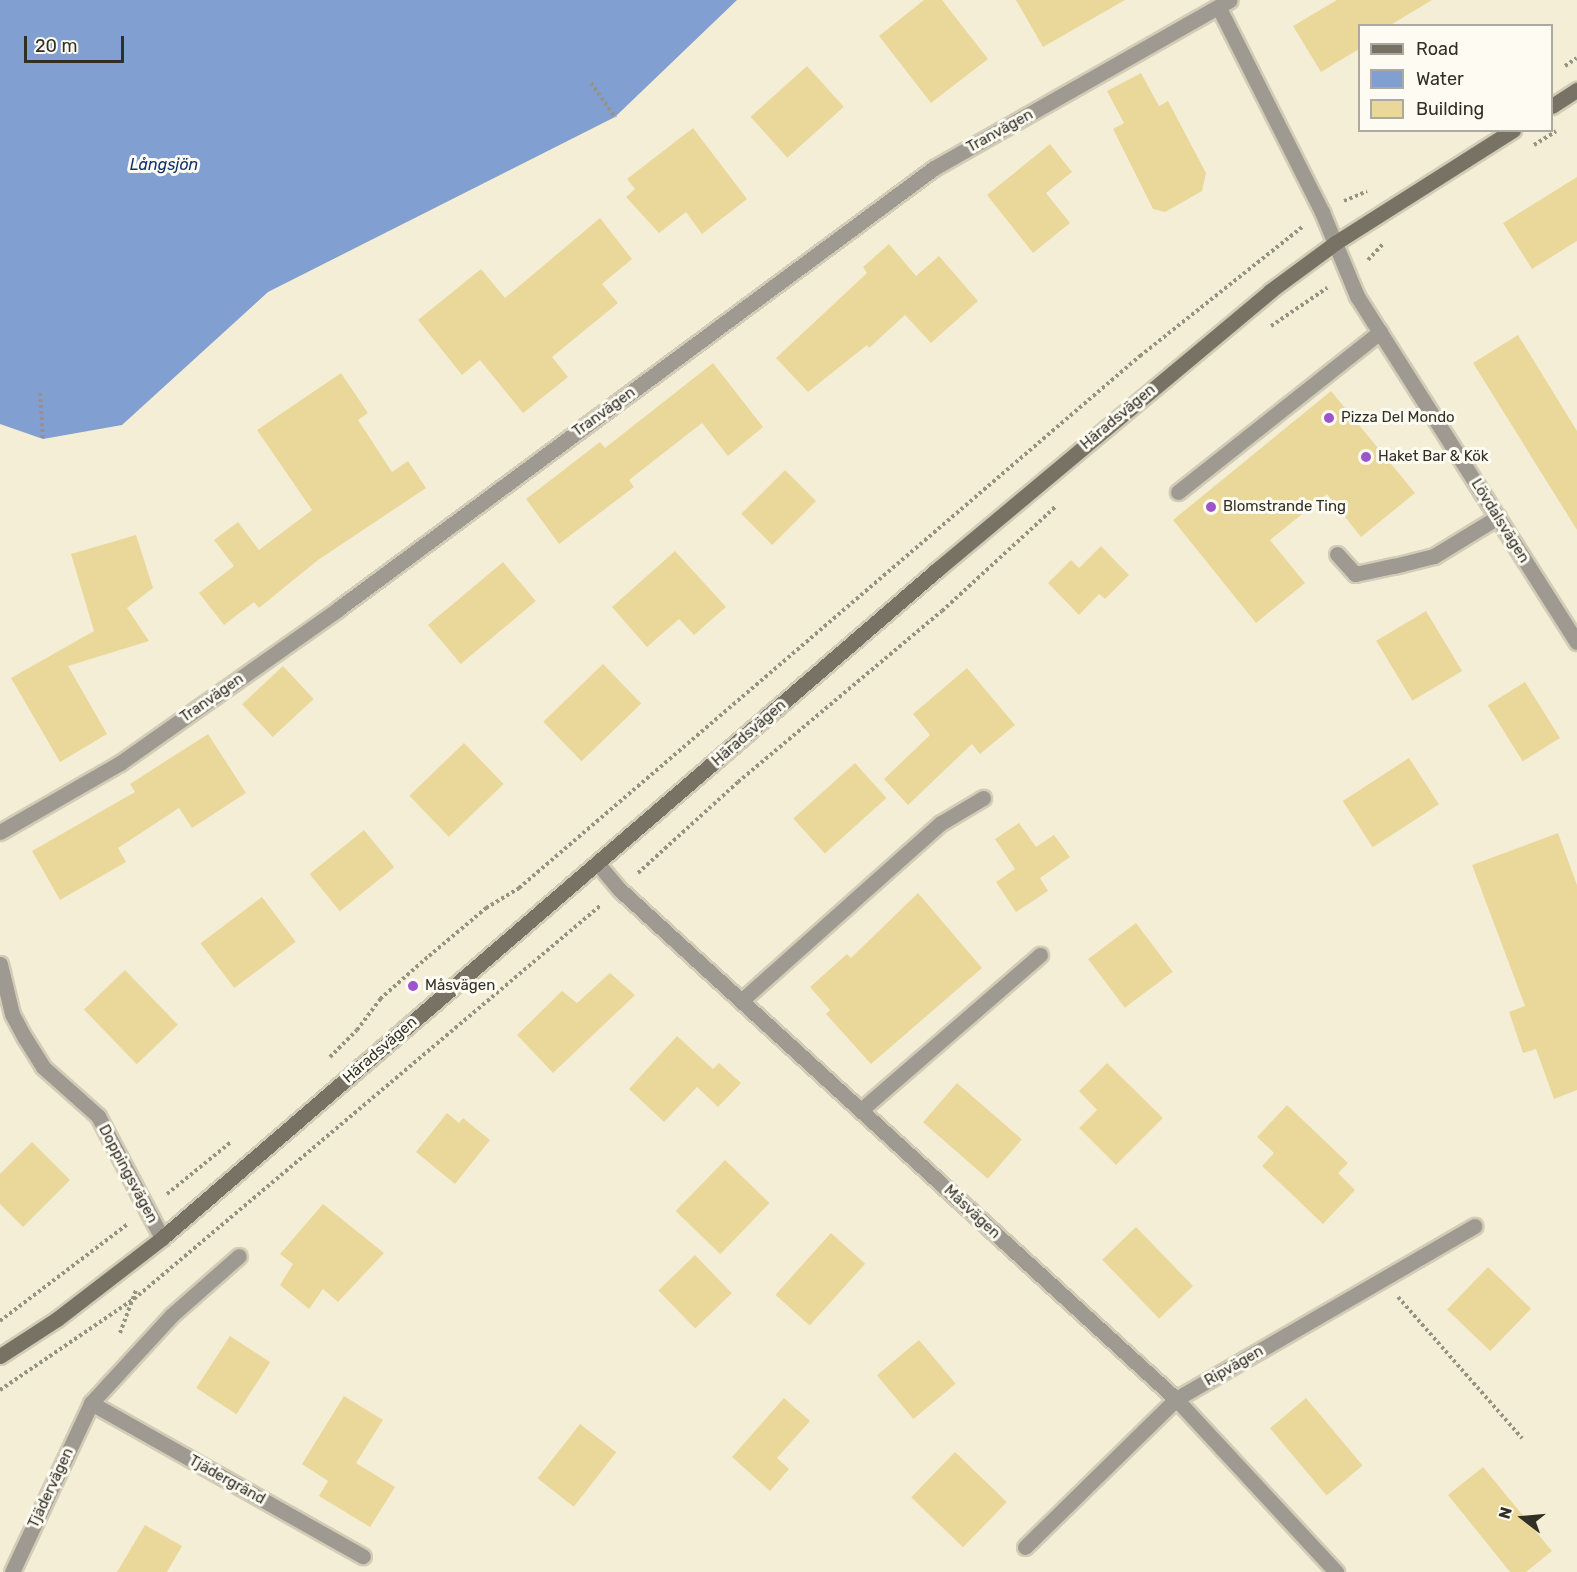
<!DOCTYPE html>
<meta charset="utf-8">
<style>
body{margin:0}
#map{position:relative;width:1577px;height:1572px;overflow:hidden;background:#f5eed6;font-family:Rubik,sans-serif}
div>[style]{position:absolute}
.water>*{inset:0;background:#829fd1}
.building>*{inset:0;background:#ead89b;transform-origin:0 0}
.path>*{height:4px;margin-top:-2px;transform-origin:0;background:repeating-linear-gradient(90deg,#979382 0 3px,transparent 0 6px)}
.roads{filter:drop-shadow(2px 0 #d2ccb6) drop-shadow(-2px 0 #d2ccb6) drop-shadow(0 2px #d2ccb6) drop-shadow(0 -2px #d2ccb6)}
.lane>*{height:15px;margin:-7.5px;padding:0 7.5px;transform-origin:7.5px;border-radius:7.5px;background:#9e9a91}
.street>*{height:15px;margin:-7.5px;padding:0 7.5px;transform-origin:7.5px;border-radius:7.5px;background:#9e9a91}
.secondary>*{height:15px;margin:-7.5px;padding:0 7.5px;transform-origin:7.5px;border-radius:7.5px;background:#787264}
.dots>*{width:16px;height:16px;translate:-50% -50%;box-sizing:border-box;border:3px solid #fefcf2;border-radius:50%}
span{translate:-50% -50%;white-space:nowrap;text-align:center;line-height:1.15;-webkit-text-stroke:6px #fefcf2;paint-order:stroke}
.street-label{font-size:15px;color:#312f26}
.poi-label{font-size:15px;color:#312f26}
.left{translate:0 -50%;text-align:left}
.water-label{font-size:16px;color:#10316c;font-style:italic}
.legend{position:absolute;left:1358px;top:24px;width:195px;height:108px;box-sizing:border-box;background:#fefcf2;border:2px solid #acaaa0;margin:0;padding:8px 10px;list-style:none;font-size:18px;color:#312f26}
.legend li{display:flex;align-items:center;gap:12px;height:30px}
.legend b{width:30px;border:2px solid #acaaa0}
.north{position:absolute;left:1493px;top:1488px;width:60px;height:60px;-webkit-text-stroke:4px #fefcf2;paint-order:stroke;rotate:286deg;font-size:16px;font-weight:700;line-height:24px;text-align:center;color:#312f26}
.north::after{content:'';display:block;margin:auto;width:21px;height:27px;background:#312f26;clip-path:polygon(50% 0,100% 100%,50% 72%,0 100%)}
.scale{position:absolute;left:24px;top:36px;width:100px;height:27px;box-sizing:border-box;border:3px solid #312f26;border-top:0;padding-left:8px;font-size:18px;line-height:21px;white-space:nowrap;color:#312f26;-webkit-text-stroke:4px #fefcf2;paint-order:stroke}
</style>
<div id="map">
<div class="water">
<div style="clip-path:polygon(0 0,737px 0,615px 117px,268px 292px,122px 425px,43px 439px,0 424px)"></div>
</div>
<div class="building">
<div style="clip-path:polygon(924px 0,942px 0,988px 59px,931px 103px,879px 36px)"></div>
<div style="clip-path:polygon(1016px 0,1125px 0,1043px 47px)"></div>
<div style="clip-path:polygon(1337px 0,1432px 0,1389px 26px,1359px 26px,1359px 49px,1321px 72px,1293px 26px)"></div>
<div style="left:807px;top:66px;width:55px;height:76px;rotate:48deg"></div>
<div style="clip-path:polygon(1141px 73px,1159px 106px,1168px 101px,1206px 173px,1202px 191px,1165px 212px,1153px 209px,1113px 129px,1124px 123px,1107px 91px)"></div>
<div style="clip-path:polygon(693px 128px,747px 199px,702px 234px,686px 212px,659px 233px,626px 197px,635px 189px,627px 179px)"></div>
<div style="clip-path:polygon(1050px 144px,1072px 172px,1046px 193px,1070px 223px,1033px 253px,987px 195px)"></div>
<div style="clip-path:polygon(1577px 177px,1577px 241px,1532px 269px,1503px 223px)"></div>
<div style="clip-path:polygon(600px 218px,632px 259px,602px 284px,618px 303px,552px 357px,568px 377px,523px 413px,480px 360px,462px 375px,418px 320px,481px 269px,505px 298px)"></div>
<div style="clip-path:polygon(889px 244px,916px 276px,939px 256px,978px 301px,931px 343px,905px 315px,869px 348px,867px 345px,808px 392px,776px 358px,867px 273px,863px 267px)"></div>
<div style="clip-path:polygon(1518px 335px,1577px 431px,1577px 530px,1473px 363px)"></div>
<div style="clip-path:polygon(713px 363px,763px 427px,728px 456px,702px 423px,629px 480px,634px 487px,559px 544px,526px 499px,600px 442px,605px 448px)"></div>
<div style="clip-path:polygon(341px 373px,368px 413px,358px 420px,392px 472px,408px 461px,426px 488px,318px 560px,259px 608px,254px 602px,224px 625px,199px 593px,234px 566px,214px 540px,238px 522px,259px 550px,312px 510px,257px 430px)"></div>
<div style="clip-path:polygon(1331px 391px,1415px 493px,1361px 537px,1327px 494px,1270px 540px,1305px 583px,1256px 623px,1173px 520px)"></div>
<div style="left:785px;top:470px;width:44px;height:62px;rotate:45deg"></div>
<div style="clip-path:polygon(136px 535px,153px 588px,127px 608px,149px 641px,68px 666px,107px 734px,60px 762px,11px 678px,94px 631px,71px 554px)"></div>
<div style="clip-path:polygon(1101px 546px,1129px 575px,1105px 599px,1099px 594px,1079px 615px,1048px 583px,1071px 560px,1079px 568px)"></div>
<div style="clip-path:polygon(675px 551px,726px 607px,694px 635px,679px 619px,647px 647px,612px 607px)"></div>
<div style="left:503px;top:562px;width:51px;height:98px;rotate:50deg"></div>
<div style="left:1426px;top:611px;width:70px;height:58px;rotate:59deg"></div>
<div style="left:603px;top:664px;width:55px;height:83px;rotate:46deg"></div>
<div style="left:283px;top:666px;width:45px;height:56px;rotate:47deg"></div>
<div style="clip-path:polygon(967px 668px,1015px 725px,980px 754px,972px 744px,908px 805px,884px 779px,930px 735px,913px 714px)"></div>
<div style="left:1525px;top:682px;width:66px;height:44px;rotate:58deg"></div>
<div style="clip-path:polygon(208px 734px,246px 793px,192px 828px,179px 808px,118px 848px,126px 862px,60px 900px,32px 851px,135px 792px,130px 784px)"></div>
<div style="left:464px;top:743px;width:57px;height:76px;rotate:46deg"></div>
<div style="left:1409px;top:758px;width:55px;height:79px;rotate:57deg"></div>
<div style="left:855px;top:763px;width:47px;height:83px;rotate:48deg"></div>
<div style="clip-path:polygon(1019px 823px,1036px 847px,1054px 835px,1070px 857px,1040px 878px,1048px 891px,1016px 912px,996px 882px,1015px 869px,995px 839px)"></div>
<div style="left:364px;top:830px;width:48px;height:70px;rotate:51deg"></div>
<div style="clip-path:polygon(1558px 833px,1577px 885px,1577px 1090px,1554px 1099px,1536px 1049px,1523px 1053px,1509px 1012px,1525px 1006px,1472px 865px)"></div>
<div style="clip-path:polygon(918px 893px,982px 968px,871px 1064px,826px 1014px,830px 1010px,810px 987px,847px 954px,851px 958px)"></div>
<div style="left:262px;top:897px;width:56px;height:77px;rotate:53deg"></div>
<div style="left:1136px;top:923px;width:61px;height:60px;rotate:53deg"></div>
<div style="left:125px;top:970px;width:76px;height:57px;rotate:46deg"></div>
<div style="clip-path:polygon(610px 973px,635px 995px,553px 1073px,517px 1035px,562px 991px,577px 1003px)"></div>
<div style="clip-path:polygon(677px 1036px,713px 1069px,719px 1063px,741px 1083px,718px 1107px,697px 1087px,664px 1122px,629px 1089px)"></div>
<div style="clip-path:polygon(1107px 1063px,1163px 1118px,1116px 1165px,1079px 1128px,1097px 1110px,1079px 1091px)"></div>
<div style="left:957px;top:1083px;width:86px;height:52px;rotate:41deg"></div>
<div style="clip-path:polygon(1287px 1105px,1348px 1163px,1338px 1173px,1355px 1190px,1323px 1224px,1262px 1166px,1274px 1153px,1257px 1137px)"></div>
<div style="clip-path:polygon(447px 1113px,459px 1123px,463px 1118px,490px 1140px,455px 1184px,416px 1152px)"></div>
<div style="clip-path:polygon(32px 1142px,70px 1180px,23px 1227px,0 1204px,0 1174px)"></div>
<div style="left:725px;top:1160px;width:62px;height:71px;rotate:44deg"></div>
<div style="clip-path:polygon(323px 1204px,384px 1253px,338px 1302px,323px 1289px,309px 1309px,280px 1285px,293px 1264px,280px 1254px)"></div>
<div style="left:1136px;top:1227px;width:82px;height:47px;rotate:46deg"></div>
<div style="left:831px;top:1233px;width:46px;height:83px;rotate:42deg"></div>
<div style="left:695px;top:1255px;width:53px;height:51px;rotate:46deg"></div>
<div style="left:1488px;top:1267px;width:60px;height:59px;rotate:44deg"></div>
<div style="left:230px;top:1336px;width:48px;height:62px;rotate:33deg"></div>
<div style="left:919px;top:1340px;width:57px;height:55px;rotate:50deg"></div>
<div style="clip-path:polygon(344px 1396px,383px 1420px,356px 1463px,395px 1487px,370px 1527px,319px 1496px,328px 1481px,302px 1464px)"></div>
<div style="clip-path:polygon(784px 1398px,810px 1421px,777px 1458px,789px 1469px,770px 1491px,732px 1457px)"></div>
<div style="left:1306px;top:1398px;width:88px;height:47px;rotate:50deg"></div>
<div style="left:580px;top:1424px;width:46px;height:69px;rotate:38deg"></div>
<div style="left:955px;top:1452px;width:72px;height:63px;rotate:44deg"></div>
<div style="clip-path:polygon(1483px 1467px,1552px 1551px,1526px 1572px,1510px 1572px,1448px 1495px)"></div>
<div style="clip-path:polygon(145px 1525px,182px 1546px,167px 1572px,117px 1572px)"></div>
</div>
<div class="path">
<div style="left:1565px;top:66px;width:14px;rotate:-34deg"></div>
<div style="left:591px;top:83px;width:42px;rotate:54.8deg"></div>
<div style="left:1534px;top:145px;width:26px;rotate:-32deg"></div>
<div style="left:1344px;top:201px;width:25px;rotate:-23deg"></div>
<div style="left:1368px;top:260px;width:22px;rotate:-47deg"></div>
<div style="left:1271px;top:326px;width:68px;rotate:-34.2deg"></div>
<div style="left:40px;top:393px;width:46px;rotate:86.3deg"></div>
<div style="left:638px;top:873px;width:135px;rotate:-42.3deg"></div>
<div style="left:738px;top:782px;width:266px;rotate:-40deg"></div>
<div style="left:942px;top:611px;width:155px;rotate:-42.6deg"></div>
<div style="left:330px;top:1057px;width:38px;rotate:-45deg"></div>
<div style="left:357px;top:1030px;width:39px;rotate:-53deg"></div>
<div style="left:380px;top:999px;width:65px;rotate:-41.3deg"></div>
<div style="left:429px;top:956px;width:75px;rotate:-40.1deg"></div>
<div style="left:486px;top:908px;width:39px;rotate:-31deg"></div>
<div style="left:519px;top:888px;width:818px;rotate:-40.59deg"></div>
<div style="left:1140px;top:356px;width:207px;rotate:-38.5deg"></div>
<div style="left:167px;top:1194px;width:82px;rotate:-39.1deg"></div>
<div style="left:1398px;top:1297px;width:188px;rotate:48.7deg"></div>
<div style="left:0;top:1321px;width:161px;rotate:-37.2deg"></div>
<div style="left:120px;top:1333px;width:46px;rotate:-69.6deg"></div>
<div style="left:0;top:1390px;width:162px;rotate:-34.2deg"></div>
<div style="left:134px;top:1299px;width:611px;rotate:-40.15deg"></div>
</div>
<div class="roads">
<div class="lane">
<div style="left:1178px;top:492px;width:258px;rotate:-38.4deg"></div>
<div style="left:1337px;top:554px;width:27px;rotate:48deg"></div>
<div style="left:1355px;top:574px;width:40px;rotate:-12deg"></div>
<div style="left:1394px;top:566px;width:41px;rotate:-14deg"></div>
<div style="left:1434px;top:556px;width:75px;rotate:-31.4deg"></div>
<div style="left:742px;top:1000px;width:266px;rotate:-41.7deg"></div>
<div style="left:941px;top:823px;width:49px;rotate:-30.8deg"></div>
<div style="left:861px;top:1110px;width:237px;rotate:-40.9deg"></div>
<div style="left:91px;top:1403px;width:120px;rotate:-47.4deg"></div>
<div style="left:172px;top:1315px;width:89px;rotate:-41.4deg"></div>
</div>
<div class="street">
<div style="left:1219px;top:8px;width:229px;rotate:63.2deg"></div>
<div style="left:1322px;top:212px;width:91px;rotate:67.4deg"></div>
<div style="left:1357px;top:296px;width:410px;rotate:57.6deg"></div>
<div style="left:0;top:832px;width:138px;rotate:-29.9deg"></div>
<div style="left:120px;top:763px;width:267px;rotate:-35.2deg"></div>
<div style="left:338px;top:609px;width:741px;rotate:-36.5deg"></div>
<div style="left:934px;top:168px;width:340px;rotate:-29.6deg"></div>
<div style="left:598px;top:864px;width:33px;rotate:50deg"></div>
<div style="left:619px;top:889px;width:755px;rotate:42.48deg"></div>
<div style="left:1176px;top:1399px;width:236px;rotate:47.2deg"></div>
<div style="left:0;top:964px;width:51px;rotate:76.5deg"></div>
<div style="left:12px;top:1014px;width:27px;rotate:62deg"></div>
<div style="left:25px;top:1038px;width:34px;rotate:58deg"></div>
<div style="left:43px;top:1067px;width:74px;rotate:41.7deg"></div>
<div style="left:98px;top:1116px;width:138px;rotate:62.3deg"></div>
<div style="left:1025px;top:1547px;width:211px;rotate:-44.4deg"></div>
<div style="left:1176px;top:1399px;width:345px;rotate:-30.1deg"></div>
<div style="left:12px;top:1572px;width:187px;rotate:-64.9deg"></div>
<div style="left:91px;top:1403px;width:312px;rotate:29.4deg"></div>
</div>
<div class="secondary">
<div style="left:1552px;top:106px;width:30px;rotate:-33deg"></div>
<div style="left:0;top:1356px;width:68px;rotate:-33deg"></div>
<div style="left:57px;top:1319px;width:133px;rotate:-37.6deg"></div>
<div style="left:162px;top:1238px;width:1025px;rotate:-40.77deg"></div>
<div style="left:938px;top:569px;width:433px;rotate:-39.9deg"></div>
<div style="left:1270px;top:291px;width:81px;rotate:-36.4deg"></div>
<div style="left:1335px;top:243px;width:211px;rotate:-32.4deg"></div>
</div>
</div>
<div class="dots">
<div style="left:1329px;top:418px;background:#9d56ca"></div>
<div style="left:1366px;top:457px;background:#9d56ca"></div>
<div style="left:1211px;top:507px;background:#9d56ca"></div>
<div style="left:413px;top:986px;background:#9d56ca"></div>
</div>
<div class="street-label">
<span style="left:1000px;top:131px;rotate:-29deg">Tranvägen</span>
<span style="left:604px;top:412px;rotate:-36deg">Tranvägen</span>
<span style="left:1118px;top:417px;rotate:-40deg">Häradsvägen</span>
<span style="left:1500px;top:521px;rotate:58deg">Lövdalsvägen</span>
<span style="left:212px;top:698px;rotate:-35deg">Tranvägen</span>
<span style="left:749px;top:733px;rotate:-41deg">Häradsvägen</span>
<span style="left:380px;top:1050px;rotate:-41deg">Häradsvägen</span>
<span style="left:128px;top:1174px;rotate:62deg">Doppingsvägen</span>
<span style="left:972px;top:1212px;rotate:43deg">Måsvägen</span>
<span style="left:1234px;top:1366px;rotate:-30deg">Ripvägen</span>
<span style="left:227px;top:1480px;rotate:29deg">Tjädergränd</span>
<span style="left:51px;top:1488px;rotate:-65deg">Tjädervägen</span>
</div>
<div class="poi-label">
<span class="left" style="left:1341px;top:418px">Pizza Del Mondo</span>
<span class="left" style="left:1378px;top:457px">Haket Bar &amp; Kök</span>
<span class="left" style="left:1223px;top:507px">Blomstrande Ting</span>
<span class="left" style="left:425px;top:986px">Måsvägen</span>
</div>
<div class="water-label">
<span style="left:164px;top:165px">Långsjön</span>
</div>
<ul class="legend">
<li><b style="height:8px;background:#787264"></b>Road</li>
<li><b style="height:16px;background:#829fd1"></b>Water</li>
<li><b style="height:16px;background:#ead89b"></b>Building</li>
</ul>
<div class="north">N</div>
<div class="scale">20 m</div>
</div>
